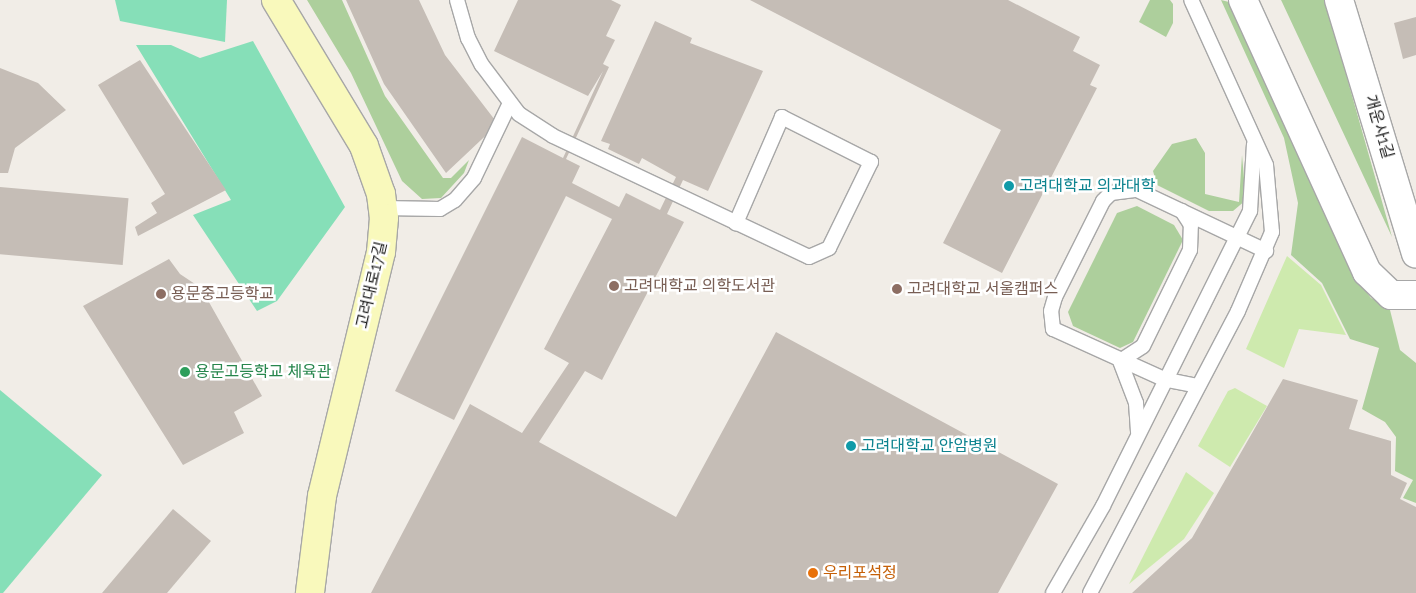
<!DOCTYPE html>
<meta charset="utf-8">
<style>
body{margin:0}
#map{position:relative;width:1416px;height:593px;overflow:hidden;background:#f1ede7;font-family:Raleway,"Noto Sans KR",sans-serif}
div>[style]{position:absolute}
.grass>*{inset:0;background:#ceeaae}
.forest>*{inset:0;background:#adcf9c}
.pitch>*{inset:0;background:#86dfb8}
.building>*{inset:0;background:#c5bdb6;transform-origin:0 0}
.roads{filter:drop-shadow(1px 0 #a7a7a7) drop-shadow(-1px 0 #a7a7a7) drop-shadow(0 1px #a7a7a7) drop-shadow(0 -1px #a7a7a7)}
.lane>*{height:14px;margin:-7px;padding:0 7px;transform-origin:7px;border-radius:7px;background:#fff}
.street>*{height:28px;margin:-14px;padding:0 14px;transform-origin:14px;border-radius:14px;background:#fff}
.secondary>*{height:28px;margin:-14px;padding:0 14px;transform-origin:14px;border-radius:14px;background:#f9f9bc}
.dots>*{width:14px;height:14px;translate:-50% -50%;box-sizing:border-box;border:2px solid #fff;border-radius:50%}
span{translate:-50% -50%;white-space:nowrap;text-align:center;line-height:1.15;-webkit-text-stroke:5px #fff;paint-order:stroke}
.street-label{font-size:16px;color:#202020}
.culture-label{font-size:16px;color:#0d838f}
.left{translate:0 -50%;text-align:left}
.education-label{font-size:16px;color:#785e54}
.leisure-label{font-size:16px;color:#27864d}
.food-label{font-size:16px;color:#c56008}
</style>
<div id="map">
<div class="grass">
<div style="clip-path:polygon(1287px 256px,1321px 285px,1346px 335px,1299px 329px,1284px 368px,1246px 349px)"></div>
<div style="clip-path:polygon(1235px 388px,1267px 406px,1230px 467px,1198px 446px,1228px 391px)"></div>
<div style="clip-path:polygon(1186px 472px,1214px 493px,1184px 539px,1129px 584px)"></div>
</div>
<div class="forest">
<div style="clip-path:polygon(307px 0,342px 0,385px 96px,443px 178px,451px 178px,469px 160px,464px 173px,441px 198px,422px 199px,402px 181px,351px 73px)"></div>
<div style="clip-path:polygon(1150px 0,1170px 0,1173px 4px,1173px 23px,1166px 37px,1139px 22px)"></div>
<div style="clip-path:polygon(1221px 0,1229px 2px,1250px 33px,1352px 273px,1371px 298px,1389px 306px,1400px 350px,1416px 363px,1416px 503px,1403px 498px,1413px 480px,1395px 471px,1396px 437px,1385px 422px,1362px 409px,1379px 348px,1350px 339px,1322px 283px,1291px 255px,1298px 203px,1284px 138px)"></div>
<div style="clip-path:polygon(1281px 0,1325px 0,1392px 237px,1282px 2px)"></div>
<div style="clip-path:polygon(1196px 138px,1205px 153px,1205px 194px,1239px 202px,1242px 155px,1246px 200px,1233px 211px,1209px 211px,1157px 185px,1153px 171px,1172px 144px)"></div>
<div style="clip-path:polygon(1137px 206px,1174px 225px,1183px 240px,1133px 342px,1120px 348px,1073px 326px,1068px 312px,1117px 213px)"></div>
</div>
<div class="pitch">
<div style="clip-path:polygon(115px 0,227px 0,225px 42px,120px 21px)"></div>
<div style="clip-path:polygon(253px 41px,345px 207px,277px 301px,257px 311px,193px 215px,231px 200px,136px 45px,171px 45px,200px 58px)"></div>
<div style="clip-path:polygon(0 390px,102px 475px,3px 593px,0 593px)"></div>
</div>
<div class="building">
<div style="clip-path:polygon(346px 0,419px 0,445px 55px,498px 124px,446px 173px,384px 84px)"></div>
<div style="clip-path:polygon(518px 0,611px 0,621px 5px,606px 36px,615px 40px,603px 64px,609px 67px,566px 159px,580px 166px,572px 183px,619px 207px,626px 193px,660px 210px,676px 177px,642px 158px,639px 164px,608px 149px,610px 144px,601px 141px,655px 21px,692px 38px,690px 43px,763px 71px,708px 191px,683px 180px,667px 214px,684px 222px,602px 380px,585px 371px,539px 442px,676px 517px,776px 332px,1058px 484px,998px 593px,371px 593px,470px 404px,522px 433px,569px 363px,544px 349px,612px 219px,566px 196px,454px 420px,395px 391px,522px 137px,563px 158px,603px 71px,588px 96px,494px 51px)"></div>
<div style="clip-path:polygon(750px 0,1008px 0,1080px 37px,1073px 51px,1100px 65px,1090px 85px,1097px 88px,1002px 273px,943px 243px,1001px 130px)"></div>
<div style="clip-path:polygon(1416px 17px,1416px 55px,1403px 59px,1394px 23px)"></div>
<div style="clip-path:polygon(140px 60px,226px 190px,138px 236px,135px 227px,157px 213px,151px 203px,165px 194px,98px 85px)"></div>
<div style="clip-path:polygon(0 68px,38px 83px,66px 110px,15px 148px,8px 173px,0 173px)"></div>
<div style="left:0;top:187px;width:129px;height:67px;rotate:5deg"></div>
<div style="clip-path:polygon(169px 259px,180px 274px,201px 288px,262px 396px,234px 412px,244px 433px,183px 465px,83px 306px)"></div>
<div style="clip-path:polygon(1283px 379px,1358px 400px,1349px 429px,1391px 441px,1391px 475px,1407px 483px,1400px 499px,1416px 507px,1416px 593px,1132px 593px,1192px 538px)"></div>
<div style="clip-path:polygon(173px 509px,211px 541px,167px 593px,102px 593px)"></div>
</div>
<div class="roads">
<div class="lane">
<div style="left:457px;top:0;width:40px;rotate:74deg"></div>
<div style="left:468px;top:38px;width:30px;rotate:63deg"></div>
<div style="left:482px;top:65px;width:61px;rotate:52.9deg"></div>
<div style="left:519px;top:114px;width:40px;rotate:32.9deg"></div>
<div style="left:553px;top:136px;width:283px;rotate:25.3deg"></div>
<div style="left:809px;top:257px;width:22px;rotate:-24deg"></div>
<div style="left:829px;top:248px;width:96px;rotate:-64deg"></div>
<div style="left:871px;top:162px;width:100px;rotate:-153.2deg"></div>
<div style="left:782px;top:117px;width:116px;rotate:113.5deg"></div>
<div style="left:383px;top:208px;width:57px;rotate:1deg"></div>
<div style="left:440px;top:209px;width:17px;rotate:-31deg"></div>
<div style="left:455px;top:200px;width:29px;rotate:-49deg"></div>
<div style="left:474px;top:178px;width:81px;rotate:-64.4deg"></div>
<div style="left:1120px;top:361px;width:27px;rotate:-33deg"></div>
<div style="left:1143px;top:346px;width:107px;rotate:-63.9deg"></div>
<div style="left:1190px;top:250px;width:25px;rotate:-88deg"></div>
<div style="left:1191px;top:225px;width:17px;rotate:-123deg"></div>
<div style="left:1120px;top:361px;width:45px;rotate:69.1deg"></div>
<div style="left:1136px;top:403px;width:29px;rotate:86deg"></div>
<div style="left:1198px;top:386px;width:33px;rotate:-169deg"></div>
<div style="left:1166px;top:380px;width:124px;rotate:-155.7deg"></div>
<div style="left:1053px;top:329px;width:18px;rotate:-96deg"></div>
<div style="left:1051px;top:311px;width:15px;rotate:-74deg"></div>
<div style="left:1055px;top:297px;width:107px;rotate:-63.4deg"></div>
<div style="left:1103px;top:201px;width:11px;rotate:-45deg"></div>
<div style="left:1111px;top:193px;width:26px;rotate:-7deg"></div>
<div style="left:1137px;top:190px;width:143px;rotate:25.3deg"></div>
<div style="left:1053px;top:593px;width:100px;rotate:-60.1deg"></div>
<div style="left:1103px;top:506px;width:330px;rotate:-63.5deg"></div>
<div style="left:1250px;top:211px;width:67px;rotate:-86.6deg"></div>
<div style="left:1090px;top:593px;width:318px;rotate:-62.3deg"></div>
<div style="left:1238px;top:311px;width:86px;rotate:-66.7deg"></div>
<div style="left:1272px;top:232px;width:67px;rotate:-95.1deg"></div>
<div style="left:1266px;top:165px;width:181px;rotate:-114.4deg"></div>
</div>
<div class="street">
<div style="left:1243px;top:0;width:299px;rotate:65.5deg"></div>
<div style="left:1367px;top:272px;width:33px;rotate:44deg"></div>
<div style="left:1391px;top:295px;width:25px"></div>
<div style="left:1339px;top:0;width:265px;rotate:73.1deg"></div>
</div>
<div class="secondary">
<div style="left:276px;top:0;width:170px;rotate:58.9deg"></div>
<div style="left:364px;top:146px;width:51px;rotate:70.5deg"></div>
<div style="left:381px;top:194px;width:24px;rotate:83deg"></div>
<div style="left:384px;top:218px;width:34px;rotate:95deg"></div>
<div style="left:381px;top:252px;width:251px;rotate:103.6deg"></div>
<div style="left:322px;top:496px;width:98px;rotate:97.1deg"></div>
</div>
</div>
<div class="dots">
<div style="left:1009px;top:186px;background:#0f9aa8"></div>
<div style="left:614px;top:286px;background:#8d6e63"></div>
<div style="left:897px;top:289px;background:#8d6e63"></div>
<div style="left:161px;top:294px;background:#8d6e63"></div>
<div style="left:185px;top:372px;background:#2e9e5b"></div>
<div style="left:851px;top:446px;background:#0f9aa8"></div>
<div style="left:813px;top:573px;background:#e8710a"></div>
</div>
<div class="street-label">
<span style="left:1379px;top:127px;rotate:74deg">개운사1길</span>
<span style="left:372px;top:285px;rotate:-77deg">고려대로17길</span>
</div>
<div class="culture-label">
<span class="left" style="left:1019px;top:186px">고려대학교 의과대학</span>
<span class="left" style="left:861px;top:446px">고려대학교 안암병원</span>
</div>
<div class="education-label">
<span class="left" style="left:624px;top:286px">고려대학교 의학도서관</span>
<span class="left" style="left:907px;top:289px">고려대학교 서울캠퍼스</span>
<span class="left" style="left:171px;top:294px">용문중고등학교</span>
</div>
<div class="leisure-label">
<span class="left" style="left:195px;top:372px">용문고등학교 체육관</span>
</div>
<div class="food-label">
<span class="left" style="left:823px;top:573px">우리포석정</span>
</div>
</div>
